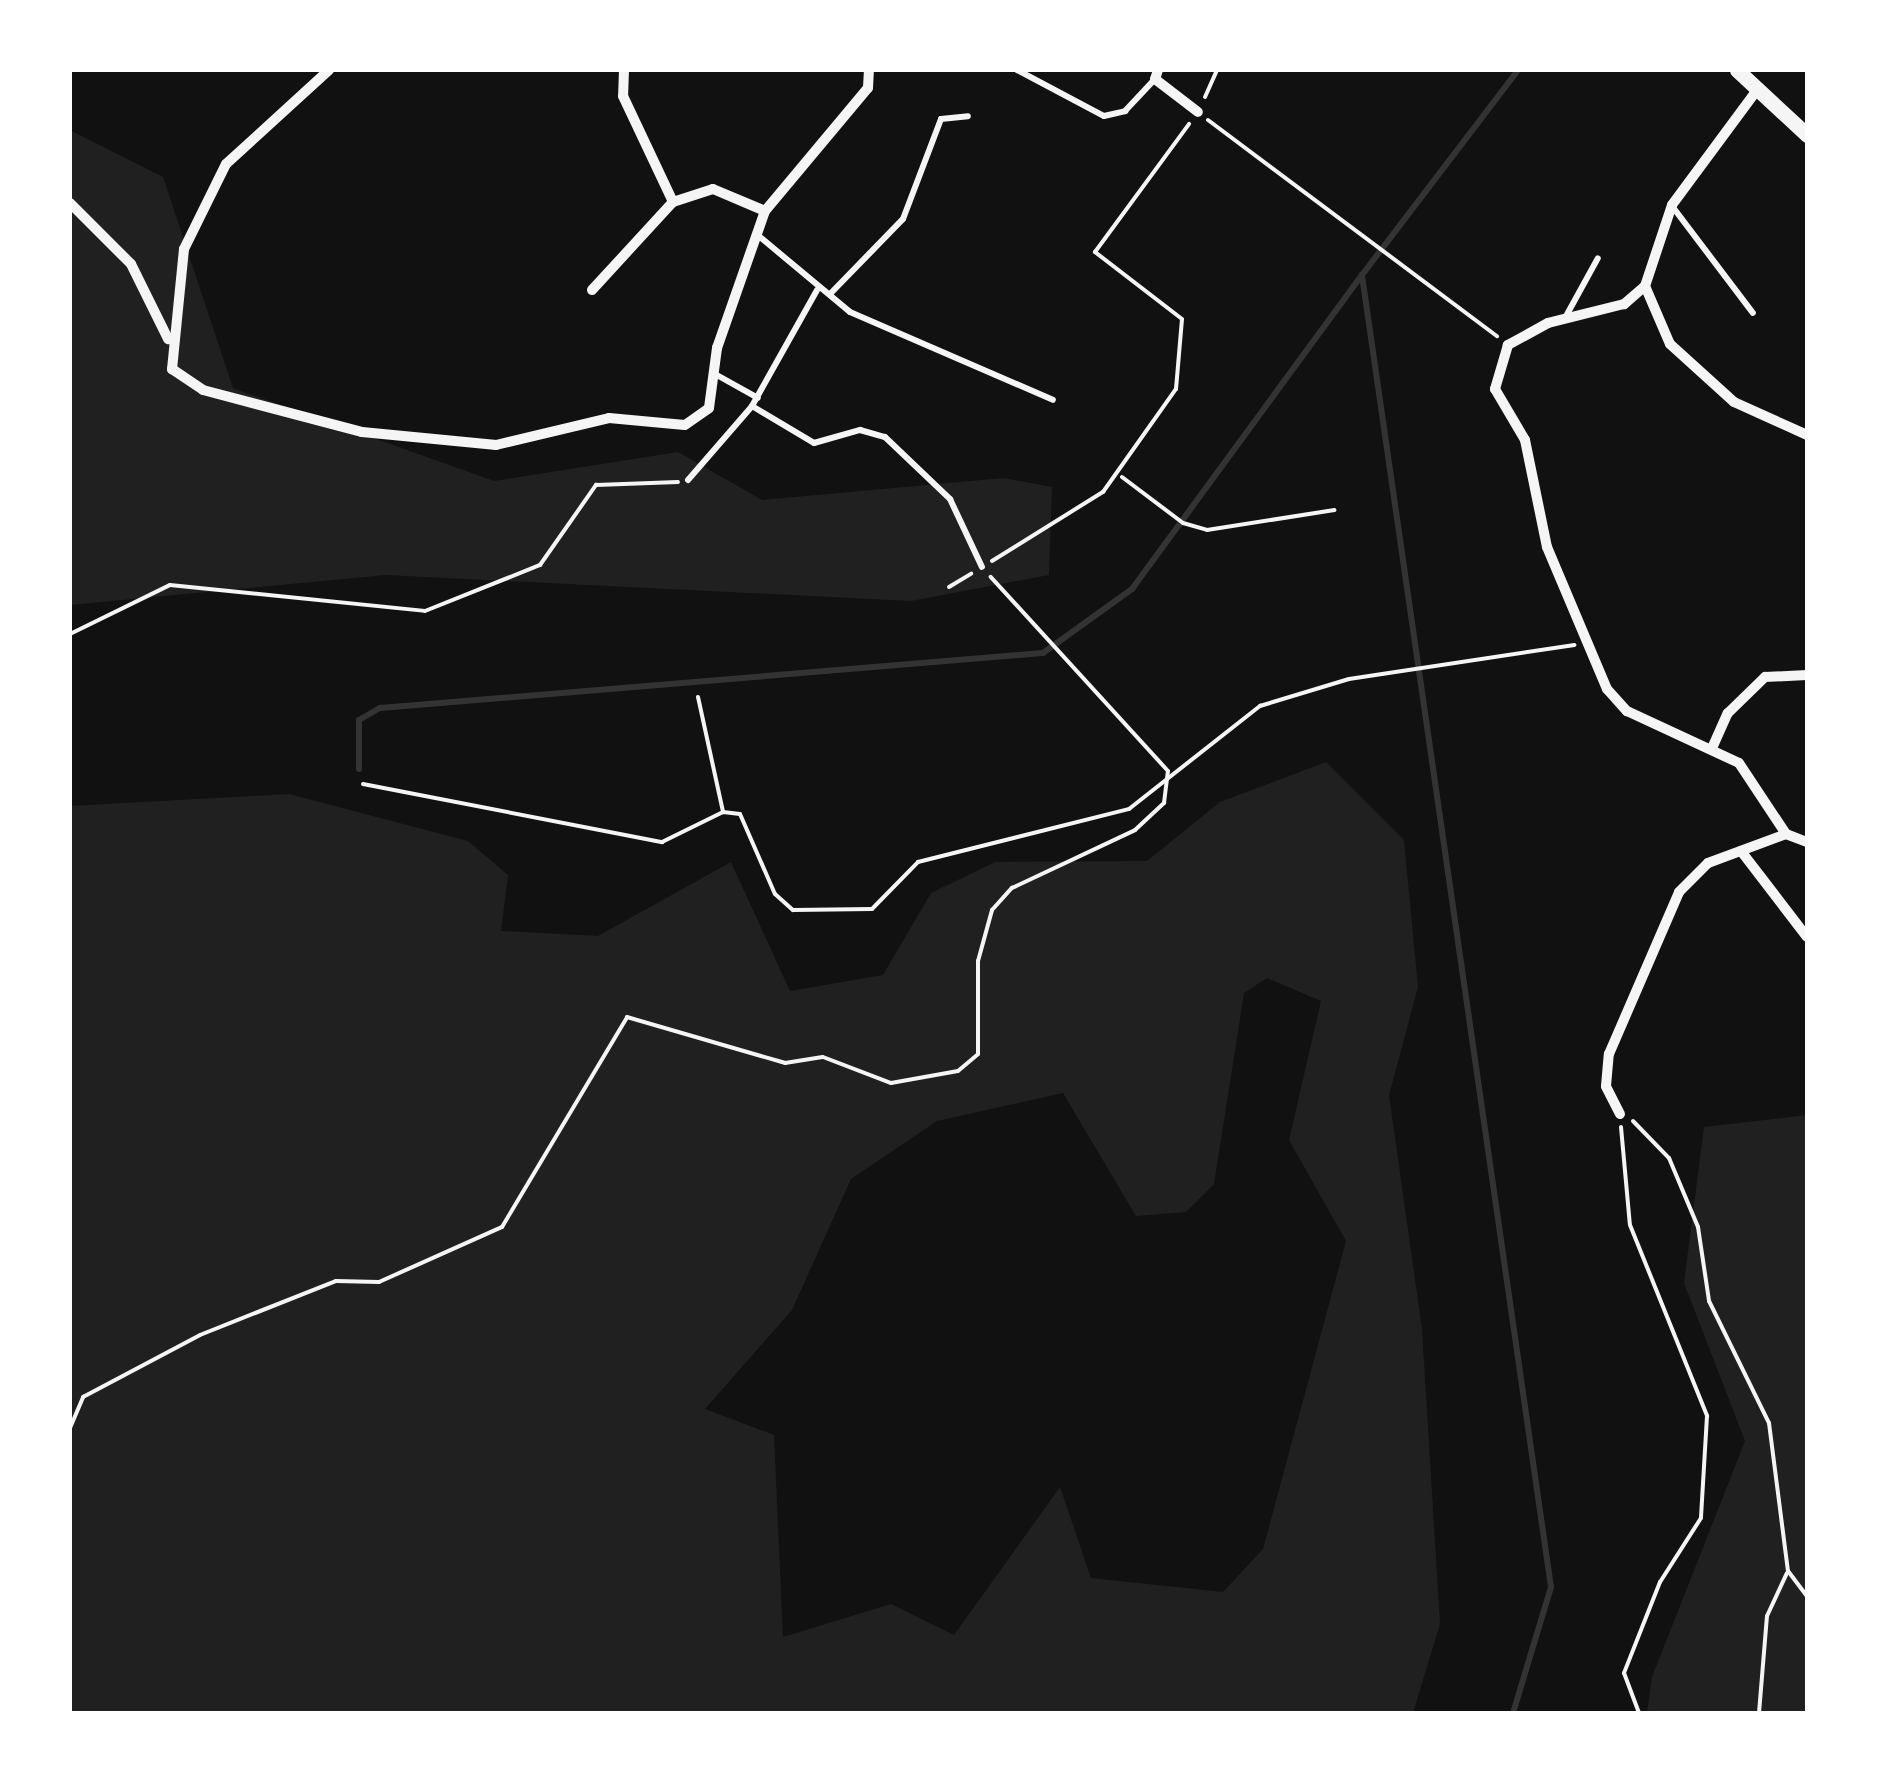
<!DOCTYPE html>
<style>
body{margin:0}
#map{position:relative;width:1877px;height:1783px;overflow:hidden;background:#111;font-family:"IBM Plex Sans",sans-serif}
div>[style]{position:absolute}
.green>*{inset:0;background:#202020}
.stream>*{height:6px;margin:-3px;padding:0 3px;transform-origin:3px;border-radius:3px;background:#333}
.path>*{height:4px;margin:-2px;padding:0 2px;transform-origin:2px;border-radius:2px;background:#f5f5f5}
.service>*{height:6px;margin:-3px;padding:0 3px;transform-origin:3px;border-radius:3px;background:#f5f5f5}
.minor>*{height:10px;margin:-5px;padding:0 5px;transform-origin:5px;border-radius:5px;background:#f5f5f5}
.secondary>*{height:15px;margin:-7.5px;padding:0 7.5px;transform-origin:7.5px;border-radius:7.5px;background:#f5f5f5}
span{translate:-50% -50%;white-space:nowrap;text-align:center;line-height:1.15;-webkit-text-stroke:10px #fff;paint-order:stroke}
.frame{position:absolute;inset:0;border:72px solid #fff;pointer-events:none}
</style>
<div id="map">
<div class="green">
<div style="clip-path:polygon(70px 130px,163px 177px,233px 388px,494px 481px,678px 452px,762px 500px,1004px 478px,1052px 487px,1049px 575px,911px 601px,386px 575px,70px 605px)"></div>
<div style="clip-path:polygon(evenodd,1326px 762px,1404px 840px,1418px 987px,1389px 1095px,1422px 1329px,1440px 1624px,1413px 1713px,70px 1713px,70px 806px,289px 794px,468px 841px,508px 875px,501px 931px,598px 936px,731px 862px,790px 991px,883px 975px,931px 893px,995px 862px,1147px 861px,1220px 802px,1326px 762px,1267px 978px,1321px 1001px,1289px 1140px,1346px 1241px,1263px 1549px,1223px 1592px,1091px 1578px,1060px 1487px,954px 1635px,891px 1604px,783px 1637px,774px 1435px,705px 1409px,792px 1310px,851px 1179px,937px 1121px,1063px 1093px,1136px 1216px,1186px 1212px,1214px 1184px,1244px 993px,1267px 978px)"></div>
<div style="clip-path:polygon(1807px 1115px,1807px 1713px,1647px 1713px,1652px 1677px,1745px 1441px,1684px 1283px,1704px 1127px)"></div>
</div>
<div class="stream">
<div style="left:359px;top:769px;width:49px;rotate:-90deg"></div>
<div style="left:359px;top:720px;width:24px;rotate:-30deg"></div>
<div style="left:380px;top:708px;width:665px;rotate:-4.74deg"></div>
<div style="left:1043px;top:653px;width:110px;rotate:-35.7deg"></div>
<div style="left:1132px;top:589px;width:388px;rotate:-53.8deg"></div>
<div style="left:1513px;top:1713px;width:132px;rotate:-73.2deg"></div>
<div style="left:1551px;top:1587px;width:1326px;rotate:-98.2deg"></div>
<div style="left:1362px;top:275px;width:258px;rotate:-52.7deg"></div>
</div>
<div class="path">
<div style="left:1205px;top:97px;width:30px;rotate:-66deg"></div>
<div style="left:1208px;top:120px;width:361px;rotate:36.8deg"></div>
<div style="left:1122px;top:477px;width:76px;rotate:37deg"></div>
<div style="left:1183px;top:523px;width:25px;rotate:16deg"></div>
<div style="left:1207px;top:530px;width:129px;rotate:-8.9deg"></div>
<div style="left:992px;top:561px;width:131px;rotate:-31.9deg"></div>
<div style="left:1103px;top:492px;width:126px;rotate:-54.7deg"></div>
<div style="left:1176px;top:389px;width:70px;rotate:-85.1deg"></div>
<div style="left:1182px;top:319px;width:110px;rotate:-142.4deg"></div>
<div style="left:1095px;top:252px;width:159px;rotate:-53.7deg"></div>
<div style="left:949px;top:587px;width:26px;rotate:-31deg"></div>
<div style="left:70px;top:634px;width:111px;rotate:-26.1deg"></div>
<div style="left:170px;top:585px;width:256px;rotate:5.8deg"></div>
<div style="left:425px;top:611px;width:124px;rotate:-21.8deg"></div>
<div style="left:540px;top:565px;width:98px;rotate:-55deg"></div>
<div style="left:596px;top:485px;width:82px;rotate:-2.1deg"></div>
<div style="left:698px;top:697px;width:118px;rotate:77.7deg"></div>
<div style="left:363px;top:784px;width:305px;rotate:11deg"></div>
<div style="left:662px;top:842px;width:68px;rotate:-26.2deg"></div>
<div style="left:723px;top:812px;width:17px;rotate:7deg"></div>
<div style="left:740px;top:814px;width:87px;rotate:66.4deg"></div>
<div style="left:775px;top:894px;width:24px;rotate:42deg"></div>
<div style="left:793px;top:910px;width:79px;rotate:-0.7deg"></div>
<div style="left:872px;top:909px;width:66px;rotate:-45.6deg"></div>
<div style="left:918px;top:862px;width:218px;rotate:-14.1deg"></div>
<div style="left:1129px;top:809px;width:167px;rotate:-38.2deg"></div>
<div style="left:1260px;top:706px;width:93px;rotate:-16.9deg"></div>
<div style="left:1349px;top:679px;width:228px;rotate:-8.6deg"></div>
<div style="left:1633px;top:1121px;width:52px;rotate:45.8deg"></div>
<div style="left:1669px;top:1158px;width:75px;rotate:67.2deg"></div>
<div style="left:1698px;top:1227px;width:75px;rotate:81.5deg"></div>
<div style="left:1709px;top:1301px;width:136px;rotate:63.8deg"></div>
<div style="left:1769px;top:1423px;width:149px;rotate:82.7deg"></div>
<div style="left:1788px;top:1571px;width:31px;rotate:53deg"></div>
<div style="left:1621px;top:1127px;width:98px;rotate:84.8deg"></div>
<div style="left:1630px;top:1225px;width:206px;rotate:68deg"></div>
<div style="left:1707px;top:1416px;width:102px;rotate:93.4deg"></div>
<div style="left:1701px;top:1518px;width:76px;rotate:122.6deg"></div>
<div style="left:1660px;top:1582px;width:98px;rotate:111.6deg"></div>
<div style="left:1624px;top:1673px;width:43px;rotate:69.4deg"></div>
<div style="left:70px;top:1428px;width:34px;rotate:-67deg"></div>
<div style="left:83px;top:1397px;width:132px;rotate:-27.9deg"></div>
<div style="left:200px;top:1335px;width:146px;rotate:-21.7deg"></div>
<div style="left:336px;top:1281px;width:43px;rotate:1.3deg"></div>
<div style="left:379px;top:1282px;width:135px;rotate:-24.1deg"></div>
<div style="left:502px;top:1227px;width:244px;rotate:-59.2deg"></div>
<div style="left:627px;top:1017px;width:165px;rotate:16.2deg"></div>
<div style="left:785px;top:1063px;width:38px;rotate:-9deg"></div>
<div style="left:823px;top:1057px;width:73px;rotate:20.9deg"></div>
<div style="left:891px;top:1083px;width:68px;rotate:-10.2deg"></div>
<div style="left:958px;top:1071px;width:26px;rotate:-40deg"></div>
<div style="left:978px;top:1054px;width:93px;rotate:-90deg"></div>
<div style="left:978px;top:961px;width:53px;rotate:-74.6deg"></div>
<div style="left:992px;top:910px;width:30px;rotate:-48deg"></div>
<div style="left:1012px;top:888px;width:136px;rotate:-25.2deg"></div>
<div style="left:1135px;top:830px;width:40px;rotate:-43deg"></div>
<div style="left:1164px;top:803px;width:32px;rotate:-83deg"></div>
<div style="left:1168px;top:771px;width:263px;rotate:-132.4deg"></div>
<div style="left:1807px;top:1472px;width:25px;rotate:90deg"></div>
<div style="left:1759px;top:1713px;width:97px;rotate:-85.3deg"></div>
<div style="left:1767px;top:1616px;width:47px;rotate:-65.1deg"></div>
</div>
<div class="service">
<div style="left:1017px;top:70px;width:98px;rotate:27.9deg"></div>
<div style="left:1104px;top:116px;width:22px;rotate:-13deg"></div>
<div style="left:1125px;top:111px;width:42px;rotate:-46.9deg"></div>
<div style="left:1672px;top:206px;width:134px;rotate:52.9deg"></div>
<div style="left:760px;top:237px;width:117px;rotate:39.8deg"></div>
<div style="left:850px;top:312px;width:221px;rotate:23.4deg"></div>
<div style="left:831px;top:293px;width:103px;rotate:-45.8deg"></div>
<div style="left:903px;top:219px;width:107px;rotate:-69.2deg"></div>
<div style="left:941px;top:119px;width:27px;rotate:-6deg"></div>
<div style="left:1565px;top:318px;width:68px;rotate:-61.2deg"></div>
<div style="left:715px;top:374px;width:49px;rotate:29.2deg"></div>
<div style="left:752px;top:406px;width:72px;rotate:30.8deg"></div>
<div style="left:814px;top:443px;width:48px;rotate:-15.8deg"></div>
<div style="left:860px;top:430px;width:26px;rotate:16deg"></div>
<div style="left:885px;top:437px;width:90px;rotate:43.6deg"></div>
<div style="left:950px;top:499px;width:75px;rotate:64.8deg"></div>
<div style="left:688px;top:480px;width:98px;rotate:-49.1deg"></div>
<div style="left:752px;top:406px;width:133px;rotate:-60.7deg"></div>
</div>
<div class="minor">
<div style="left:329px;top:70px;width:139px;rotate:137.6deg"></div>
<div style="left:226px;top:164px;width:95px;rotate:116.3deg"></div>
<div style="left:184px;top:249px;width:121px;rotate:95.7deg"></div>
<div style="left:172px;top:369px;width:37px;rotate:34deg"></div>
<div style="left:203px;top:390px;width:164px;rotate:14.8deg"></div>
<div style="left:362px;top:432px;width:135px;rotate:5.5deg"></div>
<div style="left:496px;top:445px;width:116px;rotate:-13.4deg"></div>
<div style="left:609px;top:418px;width:76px;rotate:5.3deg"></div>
<div style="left:685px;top:425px;width:29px;rotate:-35deg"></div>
<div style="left:709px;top:408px;width:61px;rotate:-82.4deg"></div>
<div style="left:717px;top:348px;width:145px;rotate:-70.7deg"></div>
<div style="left:765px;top:211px;width:160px;rotate:-50.1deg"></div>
<div style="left:868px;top:88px;width:18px;rotate:-87deg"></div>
<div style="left:624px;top:70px;width:26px;rotate:92deg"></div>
<div style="left:623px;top:96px;width:117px;rotate:64.7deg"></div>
<div style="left:1158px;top:70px;width:9px;rotate:108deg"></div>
<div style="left:1155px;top:79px;width:54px;rotate:37.5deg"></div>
<div style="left:1757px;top:90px;width:143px;rotate:126.5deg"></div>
<div style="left:1672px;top:205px;width:85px;rotate:108.4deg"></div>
<div style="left:1645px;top:286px;width:28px;rotate:139deg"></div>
<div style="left:1624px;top:304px;width:78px;rotate:166deg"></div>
<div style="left:1548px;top:323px;width:46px;rotate:151.2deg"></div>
<div style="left:1508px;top:345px;width:46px;rotate:106.5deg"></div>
<div style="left:1495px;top:389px;width:59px;rotate:59.5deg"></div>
<div style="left:1525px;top:440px;width:109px;rotate:78.4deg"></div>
<div style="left:1547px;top:547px;width:154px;rotate:67.1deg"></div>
<div style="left:1607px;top:689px;width:30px;rotate:48deg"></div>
<div style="left:1627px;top:711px;width:123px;rotate:24.9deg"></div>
<div style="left:1739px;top:763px;width:85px;rotate:56.5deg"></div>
<div style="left:70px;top:203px;width:86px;rotate:45deg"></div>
<div style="left:131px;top:264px;width:84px;rotate:63.7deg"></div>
<div style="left:1645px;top:286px;width:63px;rotate:66.7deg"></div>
<div style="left:1670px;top:344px;width:86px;rotate:42.2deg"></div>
<div style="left:1734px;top:402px;width:80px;rotate:24.3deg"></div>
<div style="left:592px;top:290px;width:120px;rotate:-47.4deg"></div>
<div style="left:673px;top:202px;width:42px;rotate:-18deg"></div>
<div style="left:713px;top:189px;width:56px;rotate:22.9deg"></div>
<div style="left:1713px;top:746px;width:36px;rotate:-66deg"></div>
<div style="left:1728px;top:713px;width:52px;rotate:-44.2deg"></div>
<div style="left:1765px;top:677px;width:42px;rotate:-2.7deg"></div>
<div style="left:1741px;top:851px;width:108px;rotate:52.5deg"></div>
<div style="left:1620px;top:1114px;width:31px;rotate:-117deg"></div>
<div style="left:1606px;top:1086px;width:32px;rotate:-85deg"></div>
<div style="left:1609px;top:1054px;width:176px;rotate:-66.6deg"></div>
<div style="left:1679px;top:892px;width:41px;rotate:-45deg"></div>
<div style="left:1708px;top:863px;width:83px;rotate:-20.4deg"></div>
<div style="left:1786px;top:834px;width:22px;rotate:21deg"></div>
</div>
<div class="secondary">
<div style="left:1737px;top:70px;width:96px;rotate:42.9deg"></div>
</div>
<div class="frame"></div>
</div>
